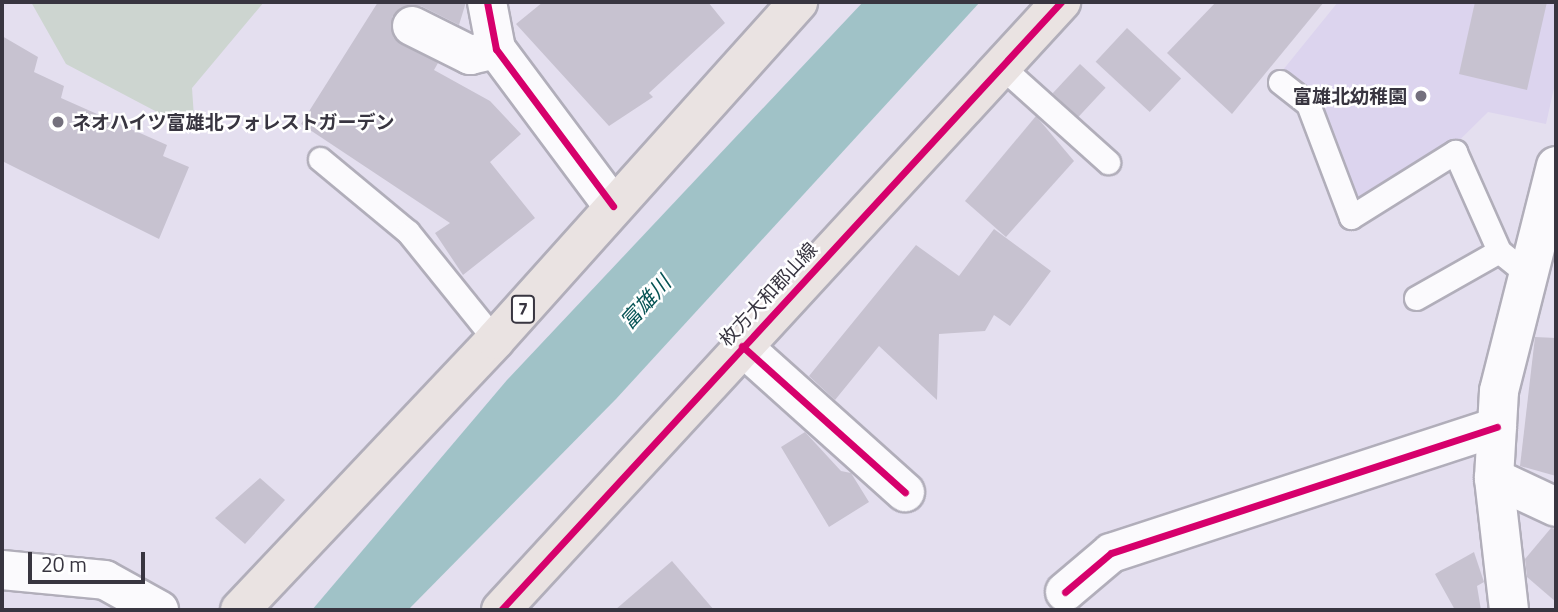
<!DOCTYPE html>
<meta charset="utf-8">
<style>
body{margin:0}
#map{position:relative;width:1558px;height:612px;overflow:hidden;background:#e4dfef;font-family:"Titillium Web","Noto Sans JP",sans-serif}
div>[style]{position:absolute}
.built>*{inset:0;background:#dcd4ee}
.green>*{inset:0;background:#cdd5d0}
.water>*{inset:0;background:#a0c2c7}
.building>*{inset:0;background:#c7c2d0;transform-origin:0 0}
.roads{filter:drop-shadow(2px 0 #b1aeba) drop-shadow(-2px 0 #b1aeba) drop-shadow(0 2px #b1aeba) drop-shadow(0 -2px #b1aeba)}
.lane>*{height:23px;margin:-11.5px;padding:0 11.5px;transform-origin:11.5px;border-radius:11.5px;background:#fbfafd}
.street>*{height:38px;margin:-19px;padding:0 19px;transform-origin:19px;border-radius:19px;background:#fbfafd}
.primary>*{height:38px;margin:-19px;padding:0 19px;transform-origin:19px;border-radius:19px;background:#eae3e2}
.cycleway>*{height:7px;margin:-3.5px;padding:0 3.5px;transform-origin:3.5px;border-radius:3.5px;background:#d6006c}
.dots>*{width:19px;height:19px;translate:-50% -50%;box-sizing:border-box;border:4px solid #fff;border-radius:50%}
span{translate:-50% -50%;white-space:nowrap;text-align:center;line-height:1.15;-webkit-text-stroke:5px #fff;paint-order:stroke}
.shield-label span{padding:2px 5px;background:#fff;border:2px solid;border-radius:5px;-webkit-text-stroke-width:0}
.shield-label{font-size:18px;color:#383540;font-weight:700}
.poi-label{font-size:19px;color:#383540;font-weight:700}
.right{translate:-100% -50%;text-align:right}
.left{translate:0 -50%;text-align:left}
.street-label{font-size:19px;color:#383540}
.water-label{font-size:21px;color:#065354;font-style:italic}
.frame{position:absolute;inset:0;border:4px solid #383540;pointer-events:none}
.scale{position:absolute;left:28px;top:552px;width:117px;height:32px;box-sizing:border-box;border:4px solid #383540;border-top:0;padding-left:9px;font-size:21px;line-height:24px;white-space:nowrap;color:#383540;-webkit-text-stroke:5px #fff;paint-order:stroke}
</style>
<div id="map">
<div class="built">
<div style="clip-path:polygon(1338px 2px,1556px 2px,1556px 79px,1546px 124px,1488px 112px,1419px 180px,1394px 175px,1361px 199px,1328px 191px,1307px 114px,1274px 81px)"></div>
</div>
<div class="green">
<div style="clip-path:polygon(31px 2px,264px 2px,192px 88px,195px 132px,66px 64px)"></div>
</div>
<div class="water">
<div style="clip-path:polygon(863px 2px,980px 2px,616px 399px,408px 610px,312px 610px,507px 380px)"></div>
</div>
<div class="building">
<div style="clip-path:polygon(378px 2px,466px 2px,459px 25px,421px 6px,401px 7px,392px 17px,393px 37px,438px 63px,434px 70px,490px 101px,521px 134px,490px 162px,535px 218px,463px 275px,435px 233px,450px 223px,301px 124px)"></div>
<div style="clip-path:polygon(543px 2px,708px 2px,725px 23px,649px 93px,653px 97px,609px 126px,516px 24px)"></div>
<div style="clip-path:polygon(1216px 2px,1324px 2px,1232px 114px,1167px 53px)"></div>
<div style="clip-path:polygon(1475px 2px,1547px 2px,1527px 90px,1459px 74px)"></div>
<div style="left:1127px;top:28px;width:74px;height:46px;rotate:43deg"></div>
<div style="clip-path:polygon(2px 36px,38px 57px,34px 72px,64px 86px,61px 98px,167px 145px,163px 156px,189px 167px,159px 239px,2px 161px)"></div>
<div style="left:1080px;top:64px;width:35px;height:40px;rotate:43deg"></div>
<div style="clip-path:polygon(1036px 116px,1074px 161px,1006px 237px,965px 201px)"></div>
<div style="clip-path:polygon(994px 229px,1051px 271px,1010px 326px,994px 315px,985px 331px,939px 334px,937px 400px,879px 346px,835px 400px,809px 376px,916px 245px,959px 276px)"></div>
<div style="clip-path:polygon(1535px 337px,1556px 338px,1556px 476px,1520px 466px)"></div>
<div style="clip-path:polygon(805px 432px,841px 471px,851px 473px,869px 502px,829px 527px,781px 447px)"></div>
<div style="clip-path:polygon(260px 478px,285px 500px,245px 544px,215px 518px)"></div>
<div style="clip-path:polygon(1551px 528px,1556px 529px,1556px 602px,1527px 577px,1525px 559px)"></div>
<div style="clip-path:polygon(1474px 552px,1484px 582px,1477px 586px,1481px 610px,1455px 610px,1435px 574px)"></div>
<div style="clip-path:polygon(672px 561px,714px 610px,615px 610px)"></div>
</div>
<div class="roads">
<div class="lane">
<div style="left:1001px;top:66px;width:144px;rotate:41.9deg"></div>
<div style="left:1280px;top:82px;width:36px;rotate:38deg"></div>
<div style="left:1308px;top:104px;width:121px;rotate:69.2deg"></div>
<div style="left:1351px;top:217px;width:123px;rotate:-32deg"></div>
<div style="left:1455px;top:152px;width:108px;rotate:66deg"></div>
<div style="left:1499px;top:251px;width:33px;rotate:39deg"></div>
<div style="left:320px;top:159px;width:114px;rotate:39.7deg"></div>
<div style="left:408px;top:232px;width:139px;rotate:51.1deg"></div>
<div style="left:1416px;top:298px;width:95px;rotate:-29.5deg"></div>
</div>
<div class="street">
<div style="left:487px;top:2px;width:48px;rotate:79.2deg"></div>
<div style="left:496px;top:49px;width:196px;rotate:53.3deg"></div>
<div style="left:412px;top:26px;width:65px;rotate:26.6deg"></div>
<div style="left:470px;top:55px;width:27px;rotate:-13deg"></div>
<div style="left:742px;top:346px;width:219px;rotate:41.9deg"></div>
<div style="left:1494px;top:478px;width:68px;rotate:25.1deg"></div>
<div style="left:2px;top:570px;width:103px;rotate:5.5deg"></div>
<div style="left:105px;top:580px;width:62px;rotate:29.1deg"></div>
<div style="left:1065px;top:592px;width:60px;rotate:-40.3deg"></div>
<div style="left:1111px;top:553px;width:406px;rotate:-18.1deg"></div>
<div style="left:1509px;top:610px;width:133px;rotate:-96.5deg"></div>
<div style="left:1494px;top:478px;width:87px;rotate:-86.7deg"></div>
<div style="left:1499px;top:391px;width:232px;rotate:-75.8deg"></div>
</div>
<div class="primary">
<div style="left:240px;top:610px;width:371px;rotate:-46.6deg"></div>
<div style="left:495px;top:340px;width:454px;rotate:-48.1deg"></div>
<div style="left:501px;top:610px;width:827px;rotate:-47.35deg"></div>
</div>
</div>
<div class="cycleway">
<div style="left:487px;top:2px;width:48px;rotate:79.2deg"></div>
<div style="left:496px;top:49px;width:196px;rotate:53.3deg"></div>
<div style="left:742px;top:346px;width:219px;rotate:41.9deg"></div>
<div style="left:1065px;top:592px;width:60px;rotate:-40.3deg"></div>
<div style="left:1111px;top:553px;width:406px;rotate:-18.1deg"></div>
<div style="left:501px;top:610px;width:827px;rotate:-47.35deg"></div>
</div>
<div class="dots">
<div style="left:1421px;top:96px;background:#74707d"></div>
<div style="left:58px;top:122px;background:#74707d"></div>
</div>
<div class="shield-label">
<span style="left:523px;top:309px">7</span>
</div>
<div class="poi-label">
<span class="right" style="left:1407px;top:96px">富雄北幼稚園</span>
<span class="left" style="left:72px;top:122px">ネオハイツ富雄北フォレストガーデン</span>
</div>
<div class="street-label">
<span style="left:768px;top:294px;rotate:-47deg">枚方大和郡山線</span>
</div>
<div class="water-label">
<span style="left:645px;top:302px;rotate:-48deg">富雄川</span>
</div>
<div class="frame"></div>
<div class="scale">20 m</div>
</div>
